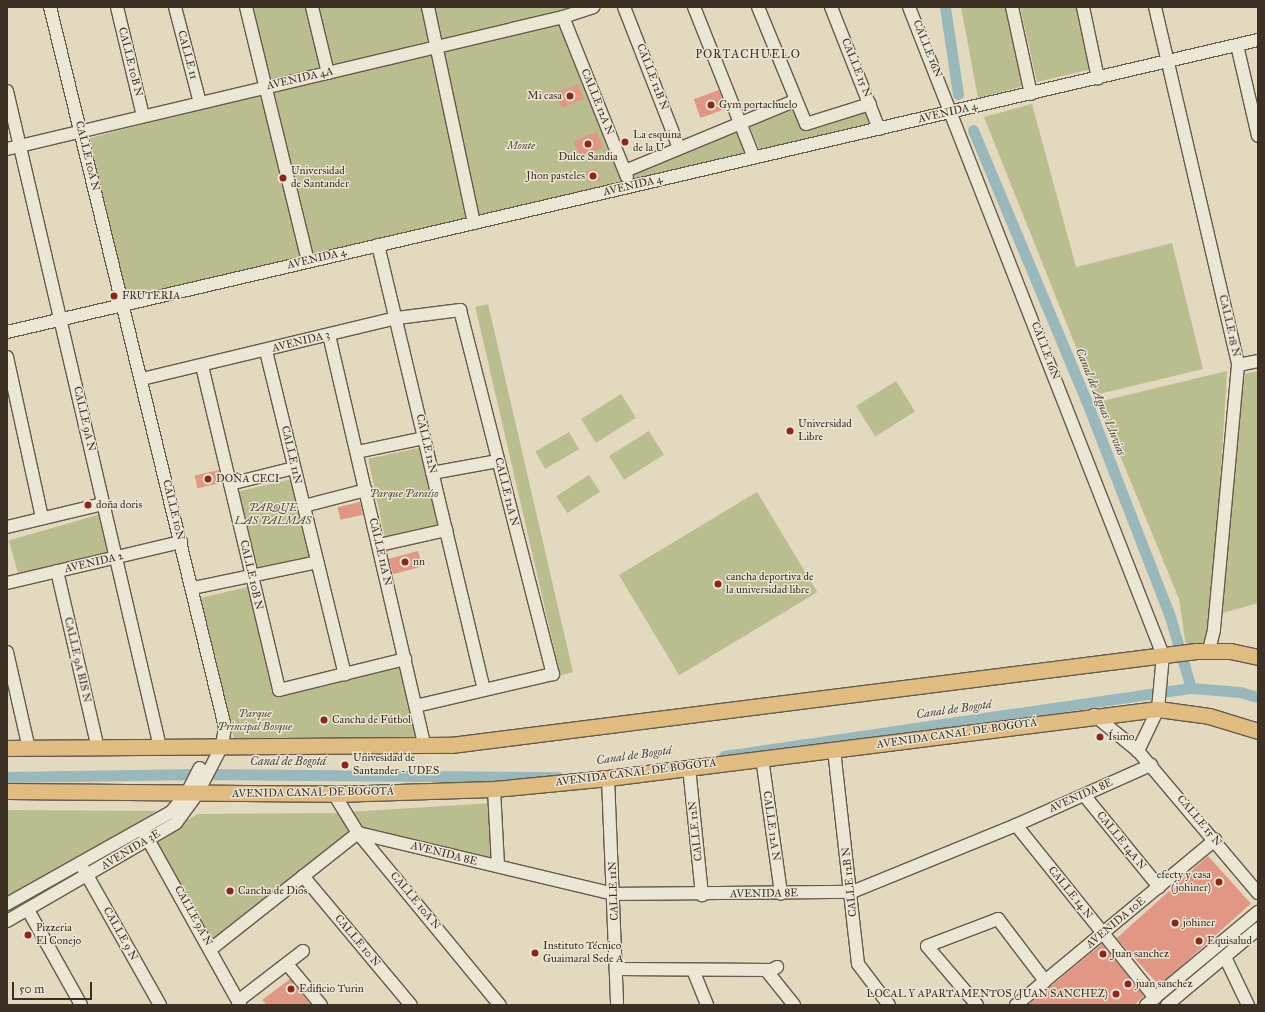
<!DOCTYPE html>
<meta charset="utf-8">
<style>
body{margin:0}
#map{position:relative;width:1265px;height:1012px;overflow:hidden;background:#e2d9bf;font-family:"IM FELL Great Primer",serif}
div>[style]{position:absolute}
.green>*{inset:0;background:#babd8e;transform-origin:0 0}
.canal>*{height:11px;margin:-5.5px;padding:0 5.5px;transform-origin:5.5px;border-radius:5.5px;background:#98b8bb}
.building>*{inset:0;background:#e19783;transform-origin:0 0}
.roads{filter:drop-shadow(1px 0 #665a4c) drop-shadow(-1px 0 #665a4c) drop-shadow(0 1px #665a4c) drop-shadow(0 -1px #665a4c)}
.minor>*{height:12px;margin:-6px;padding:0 6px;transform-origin:6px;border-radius:6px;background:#ece6d5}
.major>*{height:15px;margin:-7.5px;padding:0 7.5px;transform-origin:7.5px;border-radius:7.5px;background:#e1bc80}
.dots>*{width:11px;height:11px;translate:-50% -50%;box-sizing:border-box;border:2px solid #ece6d5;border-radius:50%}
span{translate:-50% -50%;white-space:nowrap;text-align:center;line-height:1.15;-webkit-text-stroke:3px #ece6d5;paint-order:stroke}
.street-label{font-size:11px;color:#3c3025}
.poi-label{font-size:11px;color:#3c3025}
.right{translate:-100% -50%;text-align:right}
.left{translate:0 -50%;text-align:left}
.park-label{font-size:11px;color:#554c3a;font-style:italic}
.neighbourhood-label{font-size:12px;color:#3c3025;letter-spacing:1px}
.water-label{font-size:12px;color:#4e4b43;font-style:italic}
.frame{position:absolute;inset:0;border:8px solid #3c3025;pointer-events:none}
.scale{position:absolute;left:12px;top:982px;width:80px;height:18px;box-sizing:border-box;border:2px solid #3c3025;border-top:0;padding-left:5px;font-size:12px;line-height:14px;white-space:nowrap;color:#3c3025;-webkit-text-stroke:3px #ece6d5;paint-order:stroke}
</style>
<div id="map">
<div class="green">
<div style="clip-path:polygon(242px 7px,592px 7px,563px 17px,631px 187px,127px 305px,90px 138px,263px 93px)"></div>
<div style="clip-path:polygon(961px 7px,1007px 7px,1024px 86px,978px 98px)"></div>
<div style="clip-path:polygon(1020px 7px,1078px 7px,1092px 69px,1037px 82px)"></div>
<div style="clip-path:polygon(799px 102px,809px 126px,872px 107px,879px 126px,761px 153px,748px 123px)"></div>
<div style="clip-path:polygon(1032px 104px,1076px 267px,1172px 243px,1203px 369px,1095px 395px,984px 117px)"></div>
<div style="clip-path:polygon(741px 126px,753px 154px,634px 182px,629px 172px)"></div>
<div style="left:488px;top:304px;width:378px;height:13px;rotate:77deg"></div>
<div style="clip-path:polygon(1227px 371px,1211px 631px,1209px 641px,1203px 645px,1186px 646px,1179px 599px,1098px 402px)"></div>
<div style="clip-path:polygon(1258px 371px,1258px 603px,1223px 613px,1237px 410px,1245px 374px)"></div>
<div style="left:896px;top:381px;width:36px;height:47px;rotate:58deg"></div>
<div style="left:621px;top:394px;width:28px;height:47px;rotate:58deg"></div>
<div style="left:649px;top:431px;width:28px;height:47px;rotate:58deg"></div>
<div style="left:569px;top:432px;width:20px;height:39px;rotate:60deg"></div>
<div style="left:423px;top:447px;width:84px;height:56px;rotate:78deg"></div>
<div style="left:589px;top:475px;width:20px;height:39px;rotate:57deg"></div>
<div style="left:292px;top:479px;width:83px;height:54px;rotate:77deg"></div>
<div style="left:757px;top:492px;width:117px;height:161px;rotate:59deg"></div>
<div style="left:101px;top:514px;width:46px;height:96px;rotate:74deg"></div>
<div style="clip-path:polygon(248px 587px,274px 694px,400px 666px,417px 740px,237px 751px,200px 598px)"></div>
<div style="clip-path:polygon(493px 803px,495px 861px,361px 830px,348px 812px)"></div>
<div style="clip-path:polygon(7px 810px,157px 811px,7px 900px)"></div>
<div style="clip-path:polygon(341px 813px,353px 832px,211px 944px,154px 839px,198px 814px)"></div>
</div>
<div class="canal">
<div style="left:945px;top:7px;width:88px;rotate:81.5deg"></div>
<div style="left:973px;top:130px;width:293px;rotate:67.3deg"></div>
<div style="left:1086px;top:400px;width:233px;rotate:68.8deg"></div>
<div style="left:1170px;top:617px;width:74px;rotate:73.5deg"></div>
<div style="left:724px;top:756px;width:472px;rotate:-8.3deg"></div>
<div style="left:1191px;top:688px;width:49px;rotate:4.7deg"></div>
<div style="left:1240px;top:692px;width:19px;rotate:16deg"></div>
<div style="left:7px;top:777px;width:191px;rotate:-0.9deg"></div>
<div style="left:198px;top:774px;width:360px;rotate:0.5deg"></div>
</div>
<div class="building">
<div style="left:578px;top:84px;width:16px;height:24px;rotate:68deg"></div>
<div style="left:719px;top:90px;width:20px;height:27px;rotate:70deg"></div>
<div style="left:597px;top:132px;width:17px;height:25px;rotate:69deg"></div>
<div style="clip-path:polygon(596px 168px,601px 180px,590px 183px,585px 172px)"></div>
<div style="left:219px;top:470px;width:13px;height:25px;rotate:77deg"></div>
<div style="left:360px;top:502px;width:13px;height:23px;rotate:77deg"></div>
<div style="left:418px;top:551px;width:16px;height:30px;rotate:75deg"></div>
<div style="left:1208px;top:856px;width:64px;height:123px;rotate:48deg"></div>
<div style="clip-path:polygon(1102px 944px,1144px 996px,1134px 1005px,1028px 1005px)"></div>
<div style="clip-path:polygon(290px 979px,310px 1004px,267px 1005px,262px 1000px)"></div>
</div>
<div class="roads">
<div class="minor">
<div style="left:117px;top:7px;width:112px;rotate:76.6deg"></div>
<div style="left:175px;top:7px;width:99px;rotate:75.4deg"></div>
<div style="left:246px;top:7px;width:261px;rotate:76.3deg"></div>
<div style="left:312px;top:7px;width:68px;rotate:76.4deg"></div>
<div style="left:428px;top:7px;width:221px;rotate:78deg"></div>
<div style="left:624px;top:7px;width:151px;rotate:68.7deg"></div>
<div style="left:694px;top:7px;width:162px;rotate:68.3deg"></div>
<div style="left:758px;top:7px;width:126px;rotate:67.7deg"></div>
<div style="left:806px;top:124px;width:67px;rotate:-17.4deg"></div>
<div style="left:831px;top:7px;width:131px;rotate:68.5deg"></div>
<div style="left:909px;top:7px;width:696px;rotate:68.6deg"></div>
<div style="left:1163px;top:655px;width:54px;rotate:95.3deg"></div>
<div style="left:1158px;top:709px;width:47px;rotate:115.5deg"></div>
<div style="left:1012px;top:7px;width:89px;rotate:77.7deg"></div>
<div style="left:1083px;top:7px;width:73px;rotate:78.1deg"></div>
<div style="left:1155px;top:7px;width:367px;rotate:76.9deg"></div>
<div style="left:1238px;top:365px;width:266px;rotate:95.2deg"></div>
<div style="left:1214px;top:630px;width:21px;rotate:104deg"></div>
<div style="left:563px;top:17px;width:172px;rotate:68.2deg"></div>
<div style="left:1237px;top:45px;width:93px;rotate:77deg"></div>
<div style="left:7px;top:91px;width:674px;rotate:76.87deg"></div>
<div style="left:7px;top:149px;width:571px;rotate:-13.36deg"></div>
<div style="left:563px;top:17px;width:32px;rotate:-18deg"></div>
<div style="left:625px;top:171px;width:185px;rotate:-22.5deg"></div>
<div style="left:378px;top:245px;width:457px;rotate:76.6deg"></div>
<div style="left:7px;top:332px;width:1285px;rotate:-13.14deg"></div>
<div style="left:329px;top:335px;width:422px;rotate:76.9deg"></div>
<div style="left:266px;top:351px;width:333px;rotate:76.3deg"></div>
<div style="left:7px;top:357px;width:165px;rotate:77.7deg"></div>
<div style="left:1238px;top:365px;width:20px;rotate:-11deg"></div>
<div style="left:202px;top:366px;width:333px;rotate:76.6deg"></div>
<div style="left:279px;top:690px;width:130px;rotate:-13.8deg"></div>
<div style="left:142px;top:379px;width:262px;rotate:-13.5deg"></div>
<div style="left:397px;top:318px;width:64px;rotate:-7.2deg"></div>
<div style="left:460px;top:310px;width:376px;rotate:75.7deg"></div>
<div style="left:553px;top:674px;width:141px;rotate:166.9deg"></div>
<div style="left:357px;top:452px;width:68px;rotate:-11.8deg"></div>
<div style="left:432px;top:473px;width:67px;rotate:-10.3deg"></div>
<div style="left:230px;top:484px;width:66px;rotate:-14deg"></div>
<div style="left:304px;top:506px;width:64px;rotate:-14.5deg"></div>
<div style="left:7px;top:527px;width:99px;rotate:-13.5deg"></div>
<div style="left:379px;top:545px;width:69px;rotate:-12.6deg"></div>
<div style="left:57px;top:571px;width:182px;rotate:77deg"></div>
<div style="left:7px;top:583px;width:179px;rotate:-13.3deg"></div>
<div style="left:193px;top:588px;width:127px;rotate:-11.8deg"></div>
<div style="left:7px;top:652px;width:99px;rotate:77.2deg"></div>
<div style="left:1094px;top:715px;width:57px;rotate:39.3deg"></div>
<div style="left:1138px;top:751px;width:186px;rotate:49.8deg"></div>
<div style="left:834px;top:750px;width:215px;rotate:83.6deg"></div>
<div style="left:858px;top:964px;width:51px;rotate:52.9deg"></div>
<div style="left:762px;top:758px;width:137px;rotate:82deg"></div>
<div style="left:689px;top:767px;width:129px;rotate:84.2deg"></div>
<div style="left:608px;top:778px;width:227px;rotate:87.7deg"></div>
<div style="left:494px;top:789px;width:77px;rotate:87deg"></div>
<div style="left:334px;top:794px;width:46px;rotate:58.4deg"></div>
<div style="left:358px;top:833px;width:223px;rotate:50.5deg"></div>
<div style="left:1084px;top:795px;width:119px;rotate:50.8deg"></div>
<div style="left:1016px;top:825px;width:222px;rotate:51.2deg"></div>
<div style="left:145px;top:834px;width:196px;rotate:60.9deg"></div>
<div style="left:84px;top:870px;width:155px;rotate:60.6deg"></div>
<div style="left:303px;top:876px;width:168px;rotate:50.1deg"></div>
<div style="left:7px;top:904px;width:188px;rotate:-29.3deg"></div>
<div style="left:171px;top:812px;width:25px;rotate:-50deg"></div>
<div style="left:187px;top:793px;width:28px;rotate:-63deg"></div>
<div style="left:28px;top:910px;width:109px;rotate:60.8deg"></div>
<div style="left:7px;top:921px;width:195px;rotate:-30.1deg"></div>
<div style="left:176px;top:823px;width:36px;rotate:-54deg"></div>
<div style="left:197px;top:794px;width:54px;rotate:-62.5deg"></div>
<div style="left:222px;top:746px;width:19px;rotate:-81deg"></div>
<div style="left:225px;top:727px;width:741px;rotate:-103.66deg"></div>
<div style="left:211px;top:949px;width:187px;rotate:-38.3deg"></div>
<div style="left:358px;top:833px;width:263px;rotate:13.4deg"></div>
<div style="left:614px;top:894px;width:238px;rotate:-0.5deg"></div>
<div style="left:852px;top:892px;width:177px;rotate:-22.2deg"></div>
<div style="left:1016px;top:825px;width:148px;rotate:-24deg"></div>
<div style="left:1225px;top:957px;width:53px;rotate:64.4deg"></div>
<div style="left:287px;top:964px;width:53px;rotate:50.3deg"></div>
<div style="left:617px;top:969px;width:155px;rotate:0.4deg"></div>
<div style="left:772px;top:970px;width:6px;rotate:-31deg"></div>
<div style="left:693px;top:970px;width:38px;rotate:68deg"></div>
<div style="left:766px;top:970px;width:45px;rotate:51.3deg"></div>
<div style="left:238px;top:1001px;width:82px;rotate:-37.6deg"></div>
<div style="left:977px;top:1005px;width:77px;rotate:-130.3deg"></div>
<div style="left:927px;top:946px;width:76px;rotate:-20.8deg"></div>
<div style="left:998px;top:919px;width:78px;rotate:52.8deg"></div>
<div style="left:1016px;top:1005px;width:259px;rotate:-39.7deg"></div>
<div style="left:1146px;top:1005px;width:146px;rotate:-39.7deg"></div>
<div style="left:1167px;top:1005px;width:119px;rotate:-39.9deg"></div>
</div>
<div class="major">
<div style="left:7px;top:748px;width:444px;rotate:-0.4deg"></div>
<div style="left:451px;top:745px;width:751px;rotate:-7.19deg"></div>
<div style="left:1196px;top:651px;width:34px"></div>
<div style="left:1230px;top:651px;width:29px;rotate:12deg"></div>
<div style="left:7px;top:791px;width:327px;rotate:0.5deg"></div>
<div style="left:334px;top:794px;width:160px;rotate:-1.8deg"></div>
<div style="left:494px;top:789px;width:115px;rotate:-5.5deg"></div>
<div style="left:608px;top:778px;width:554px;rotate:-7.15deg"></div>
<div style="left:1158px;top:709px;width:51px;rotate:7.8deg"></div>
<div style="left:1209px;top:716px;width:51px;rotate:17deg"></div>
</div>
</div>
<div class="dots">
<div style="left:570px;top:96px;background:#8f2418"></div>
<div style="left:711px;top:105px;background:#8f2418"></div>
<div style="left:625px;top:142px;background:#8f2418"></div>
<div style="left:588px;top:144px;background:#8f2418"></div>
<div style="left:593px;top:176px;background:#8f2418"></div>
<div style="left:283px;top:178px;background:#8f2418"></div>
<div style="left:114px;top:296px;background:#8f2418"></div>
<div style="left:790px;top:431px;background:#8f2418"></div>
<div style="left:208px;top:479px;background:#8f2418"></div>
<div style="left:88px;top:505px;background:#8f2418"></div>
<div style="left:405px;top:562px;background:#8f2418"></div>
<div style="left:718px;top:584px;background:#8f2418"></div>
<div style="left:324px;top:720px;background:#8f2418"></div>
<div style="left:1100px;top:737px;background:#8f2418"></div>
<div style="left:345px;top:765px;background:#8f2418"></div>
<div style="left:1219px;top:882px;background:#8f2418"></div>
<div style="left:230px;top:891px;background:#8f2418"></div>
<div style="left:1175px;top:923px;background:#8f2418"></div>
<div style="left:28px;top:935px;background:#8f2418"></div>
<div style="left:1199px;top:941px;background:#8f2418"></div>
<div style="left:535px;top:953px;background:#8f2418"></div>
<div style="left:1103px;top:954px;background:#8f2418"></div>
<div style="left:1128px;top:984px;background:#8f2418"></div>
<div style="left:291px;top:989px;background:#8f2418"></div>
<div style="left:1116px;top:994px;background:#8f2418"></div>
</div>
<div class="street-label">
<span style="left:927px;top:49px;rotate:68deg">CALLE 16N</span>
<span style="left:187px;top:55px;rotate:75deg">CALLE 11</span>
<span style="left:130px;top:62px;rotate:76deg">CALLE 10B N</span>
<span style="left:856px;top:68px;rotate:68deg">CALLE 15 N</span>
<span style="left:652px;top:77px;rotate:69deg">CALLE 12B N</span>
<span style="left:300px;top:79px;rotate:-13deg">AVENIDA 4A</span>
<span style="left:597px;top:102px;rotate:68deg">CALLE 12A N</span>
<span style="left:948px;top:113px;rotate:-13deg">AVENIDA 4</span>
<span style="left:87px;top:156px;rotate:76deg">CALLE 10A N</span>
<span style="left:633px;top:186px;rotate:-13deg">AVENIDA 4</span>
<span style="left:317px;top:259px;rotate:-13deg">AVENIDA 4</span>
<span style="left:1229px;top:326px;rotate:77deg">CALLE 18 N</span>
<span style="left:301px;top:342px;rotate:-14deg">AVENIDA 3</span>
<span style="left:1045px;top:351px;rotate:69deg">CALLE 16N</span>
<span style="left:84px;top:419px;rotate:77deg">CALLE 9A N</span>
<span style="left:426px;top:444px;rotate:77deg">CALLE 12N</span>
<span style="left:291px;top:455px;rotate:77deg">CALLE 11N</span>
<span style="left:506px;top:492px;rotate:76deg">CALLE 12A N</span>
<span style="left:173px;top:510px;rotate:76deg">CALLE 10N</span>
<span style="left:380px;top:552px;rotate:77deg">CALLE 11A N</span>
<span style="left:94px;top:563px;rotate:-13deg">AVENIDA 2</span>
<span style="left:251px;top:575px;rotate:77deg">CALLE 10B N</span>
<span style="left:77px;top:660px;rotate:77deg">CALLE 9A BIS N</span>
<span style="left:957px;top:734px;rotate:-8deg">AVENIDA CANAL DE BOGOTÁ</span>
<span style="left:636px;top:773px;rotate:-7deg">AVENIDA CANAL DE BOGOTÁ</span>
<span style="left:313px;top:793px;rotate:-1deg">AVENIDA CANAL DE BOGOTÁ</span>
<span style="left:1081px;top:796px;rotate:-24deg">AVENIDA 8E</span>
<span style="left:1199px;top:821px;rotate:50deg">CALLE 15 N</span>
<span style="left:771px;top:826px;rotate:82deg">CALLE 12A N</span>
<span style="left:696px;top:831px;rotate:-96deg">CALLE 12N</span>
<span style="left:1121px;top:841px;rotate:51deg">CALLE 14A N</span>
<span style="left:131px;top:850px;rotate:-31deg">AVENIDA 3E</span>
<span style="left:444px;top:854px;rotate:14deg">AVENIDA 8E</span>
<span style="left:850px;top:882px;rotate:-96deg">CALLE 12B N</span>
<span style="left:614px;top:891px;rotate:-92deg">CALLE 11N</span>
<span style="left:1070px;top:893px;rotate:51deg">CALLE 14 N</span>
<span style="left:764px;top:894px;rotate:-1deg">AVENIDA 8E</span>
<span style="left:415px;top:901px;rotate:50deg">CALLE 10A N</span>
<span style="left:193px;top:916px;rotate:61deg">CALLE 9A N</span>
<span style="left:1116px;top:923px;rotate:-40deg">AVENIDA 10E</span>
<span style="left:120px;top:934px;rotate:61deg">CALLE 9 N</span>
<span style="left:357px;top:941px;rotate:50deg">CALLE 10 N</span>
</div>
<div class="poi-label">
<span class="right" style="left:562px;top:96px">Mi casa</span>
<span class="left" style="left:719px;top:105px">Gym portachuelo</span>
<span class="left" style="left:633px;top:142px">La esquina<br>de la U</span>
<span style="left:588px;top:157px">Dulce Sandia</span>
<span class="left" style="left:291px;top:178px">Universidad<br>de Santander</span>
<span class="right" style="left:585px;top:176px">Jhon pasteles</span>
<span class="left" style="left:122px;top:296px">FRUTERIA</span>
<span class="left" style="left:798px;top:431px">Universidad<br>Libre</span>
<span class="left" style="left:216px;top:479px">DOÑA CECI</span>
<span class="left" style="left:96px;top:505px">doña doris</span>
<span class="left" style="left:413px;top:562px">nn</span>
<span class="left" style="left:726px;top:584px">cancha deportiva de<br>la universidad libre</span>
<span class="left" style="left:332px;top:720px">Cancha de Fútbol</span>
<span class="left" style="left:1108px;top:737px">Ísimo</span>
<span class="left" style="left:353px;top:765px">Univesidad de<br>Santander - UDES</span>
<span class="right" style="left:1211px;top:882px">efecty y casa<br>(johiner)</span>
<span class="left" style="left:238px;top:891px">Cancha de Dios</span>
<span class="left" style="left:1183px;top:923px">johiner</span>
<span class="left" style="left:36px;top:935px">Pizzeria<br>El Conejo</span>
<span class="left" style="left:1207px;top:941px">Equisalud</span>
<span class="left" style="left:543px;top:953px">Instituto Técnico<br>Guaimaral Sede A</span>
<span class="left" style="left:1111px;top:954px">Juan sanchez</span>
<span class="left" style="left:1136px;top:984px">juan sanchez</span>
<span class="left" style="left:299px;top:989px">Edificio Turin</span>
<span class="right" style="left:1108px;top:994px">LOCAL Y APARTAMENTOS (JUAN SANCHEZ)</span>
</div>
<div class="park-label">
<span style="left:521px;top:146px">Monte</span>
<span style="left:404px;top:494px">Parque Paraíso</span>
<span style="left:273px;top:515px">PARQUE<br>LAS PALMAS</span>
<span style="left:255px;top:721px">Parque<br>Principal Bosque</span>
</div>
<div class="neighbourhood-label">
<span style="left:748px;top:55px">PORTACHUELO</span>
</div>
<div class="water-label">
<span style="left:1100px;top:402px;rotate:68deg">Canal de Aguas Lluvias</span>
<span style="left:954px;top:710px;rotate:-8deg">Canal de Bogotá</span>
<span style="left:634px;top:756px;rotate:-8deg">Canal de Bogotá</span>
<span style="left:288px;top:762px">Canal de Bogotá</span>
</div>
<div class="frame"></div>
<div class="scale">50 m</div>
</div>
